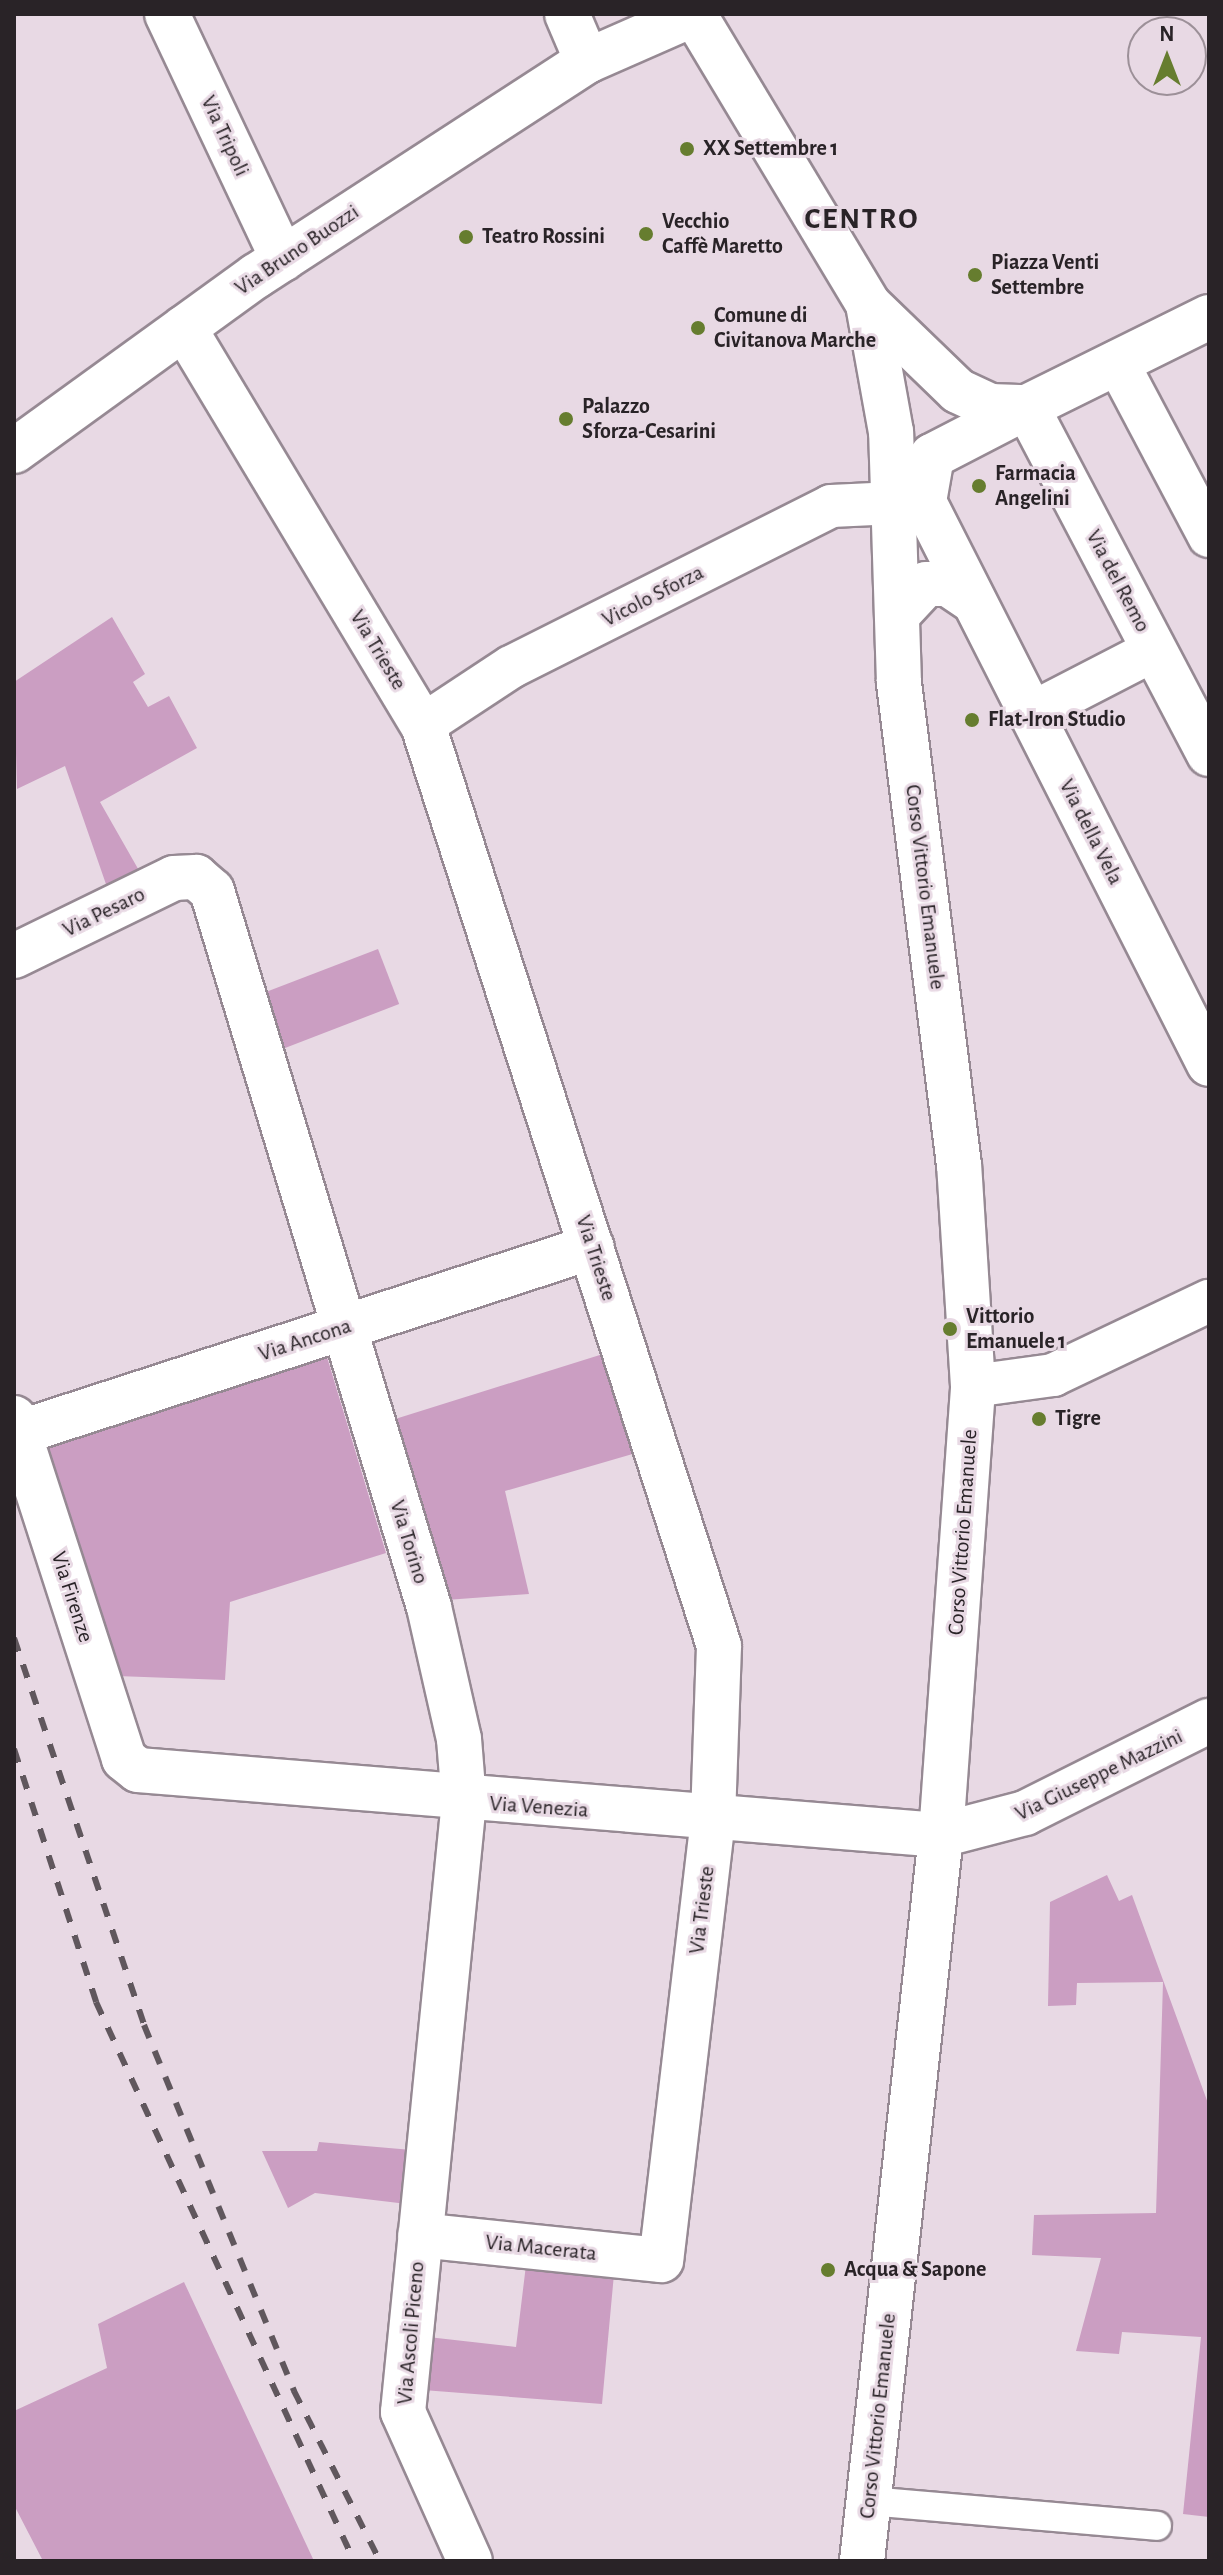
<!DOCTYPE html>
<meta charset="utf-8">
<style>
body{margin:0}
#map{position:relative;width:1223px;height:2575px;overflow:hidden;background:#e8d9e4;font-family:"Alegreya Sans",sans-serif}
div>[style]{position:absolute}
.green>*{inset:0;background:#cb9ec2;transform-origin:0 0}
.roads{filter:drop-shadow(2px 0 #968993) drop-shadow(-2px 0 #968993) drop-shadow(0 2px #968993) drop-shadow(0 -2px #968993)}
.service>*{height:28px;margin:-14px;padding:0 14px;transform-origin:14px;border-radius:14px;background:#fff}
.pedestrian>*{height:42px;margin:-21px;padding:0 21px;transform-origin:21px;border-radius:21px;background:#fff}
.minor>*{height:44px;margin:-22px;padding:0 22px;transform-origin:22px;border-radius:22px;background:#fff}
.tertiary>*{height:44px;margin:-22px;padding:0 22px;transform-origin:22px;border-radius:22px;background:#fff}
.rail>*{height:6px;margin-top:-3px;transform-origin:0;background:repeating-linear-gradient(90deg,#60575d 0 14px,transparent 0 28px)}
.dots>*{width:22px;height:22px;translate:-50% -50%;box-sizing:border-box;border:4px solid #e8d9e4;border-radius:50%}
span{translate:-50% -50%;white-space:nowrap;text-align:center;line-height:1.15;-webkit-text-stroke:6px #e8d9e4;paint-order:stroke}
.street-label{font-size:22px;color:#292327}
.poi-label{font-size:22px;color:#292327;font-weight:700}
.left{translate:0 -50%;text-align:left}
.district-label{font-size:30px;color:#292327;font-weight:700;letter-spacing:2px}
.frame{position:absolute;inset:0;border:16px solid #292327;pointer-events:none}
.north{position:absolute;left:1127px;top:16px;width:80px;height:80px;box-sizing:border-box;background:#e8d9e4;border:2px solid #9c9098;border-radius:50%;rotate:0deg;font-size:22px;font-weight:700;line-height:32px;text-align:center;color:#292327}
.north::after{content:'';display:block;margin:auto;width:28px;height:36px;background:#667d2f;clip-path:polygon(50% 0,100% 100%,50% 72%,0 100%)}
</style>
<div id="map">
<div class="green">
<div style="clip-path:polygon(112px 617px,145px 674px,133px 682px,148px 707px,169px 696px,197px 748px,100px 802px,141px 874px,108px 890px,65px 766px,17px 789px,14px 682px)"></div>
<div style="left:378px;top:949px;width:59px;height:125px;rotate:69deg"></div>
<div style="clip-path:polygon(603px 1354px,636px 1453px,505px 1491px,529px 1594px,446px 1600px,392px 1420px)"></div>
<div style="clip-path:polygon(327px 1357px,386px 1553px,230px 1602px,225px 1680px,117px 1676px,43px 1447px)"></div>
<div style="clip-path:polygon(1107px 1875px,1119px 1901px,1132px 1895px,1209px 2106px,1209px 2517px,1183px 2514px,1201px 2337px,1122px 2332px,1119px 2354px,1076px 2351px,1101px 2258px,1032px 2255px,1034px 2215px,1156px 2213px,1163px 1982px,1077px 1983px,1076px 2005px,1048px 2006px,1050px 1902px)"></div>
<div style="clip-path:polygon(319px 2142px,412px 2150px,407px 2204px,315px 2193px,288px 2208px,262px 2151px,317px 2151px)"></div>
<div style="clip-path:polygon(526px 2265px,614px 2274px,602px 2404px,423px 2390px,428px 2337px,516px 2347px)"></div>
<div style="clip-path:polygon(184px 2282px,314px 2561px,43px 2561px,14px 2505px,14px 2411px,107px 2368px,98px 2324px)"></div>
</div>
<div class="roads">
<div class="service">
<div style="left:868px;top:2501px;width:290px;rotate:4.9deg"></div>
</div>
<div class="pedestrian">
<div style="left:1117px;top:362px;width:197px;rotate:62.1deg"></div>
<div style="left:1030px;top:714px;width:140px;rotate:-27.3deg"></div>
<div style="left:423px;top:725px;width:105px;rotate:-33.4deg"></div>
<div style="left:511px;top:667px;width:358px;rotate:-26.7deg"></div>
<div style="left:831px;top:506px;width:64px;rotate:-2.7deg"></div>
<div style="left:973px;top:1386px;width:81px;rotate:-7.8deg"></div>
<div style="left:1053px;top:1375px;width:173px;rotate:-25.4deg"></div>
</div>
<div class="minor">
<div style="left:167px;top:14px;width:271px;rotate:64.7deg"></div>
<div style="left:184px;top:328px;width:463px;rotate:59deg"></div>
<div style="left:423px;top:725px;width:967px;rotate:72.18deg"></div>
<div style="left:719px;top:1646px;width:173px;rotate:92deg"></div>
<div style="left:713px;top:1819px;width:444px;rotate:96.7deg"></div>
<div style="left:661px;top:2260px;width:242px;rotate:-174.1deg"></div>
<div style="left:897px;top:615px;width:42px;rotate:-46.9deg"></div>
<div style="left:926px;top:584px;width:22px"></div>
<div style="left:948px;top:584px;width:30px;rotate:34deg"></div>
<div style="left:1209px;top:754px;width:392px;rotate:-117.7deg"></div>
<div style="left:1027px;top:407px;width:107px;rotate:152.7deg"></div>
<div style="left:932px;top:456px;width:47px;rotate:99.9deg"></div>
<div style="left:924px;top:502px;width:630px;rotate:63.11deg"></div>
<div style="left:14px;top:956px;width:178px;rotate:-26deg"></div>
<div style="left:174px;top:878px;width:22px;rotate:-3deg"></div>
<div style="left:196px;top:877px;width:21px;rotate:41deg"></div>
<div style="left:212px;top:891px;width:748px;rotate:73.14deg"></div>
<div style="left:429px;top:1607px;width:135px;rotate:77.2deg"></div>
<div style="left:459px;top:1739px;width:62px;rotate:85.4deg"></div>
<div style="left:464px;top:1801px;width:614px;rotate:95.7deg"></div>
<div style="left:403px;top:2412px;width:163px;rotate:65.8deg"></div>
<div style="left:14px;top:1418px;width:358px;rotate:72.1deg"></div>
<div style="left:124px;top:1759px;width:18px;rotate:38deg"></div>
<div style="left:138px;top:1770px;width:806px;rotate:4.63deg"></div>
<div style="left:18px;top:1433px;width:603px;rotate:-17.95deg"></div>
</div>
<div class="tertiary">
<div style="left:567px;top:14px;width:51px;rotate:66.9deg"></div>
<div style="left:694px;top:14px;width:338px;rotate:59deg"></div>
<div style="left:868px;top:304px;width:125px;rotate:44deg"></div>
<div style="left:958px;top:391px;width:35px;rotate:25deg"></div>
<div style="left:990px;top:406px;width:37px;rotate:2deg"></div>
<div style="left:1027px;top:407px;width:203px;rotate:-26.3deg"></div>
<div style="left:14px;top:451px;width:299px;rotate:-35.9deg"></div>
<div style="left:256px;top:276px;width:395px;rotate:-33deg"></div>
<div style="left:587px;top:61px;width:117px;rotate:-23.7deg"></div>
<div style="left:941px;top:1835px;width:87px;rotate:-14.7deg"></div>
<div style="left:1025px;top:1813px;width:206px;rotate:-26.6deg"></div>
<div style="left:862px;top:2561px;width:730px;rotate:-83.79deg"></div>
<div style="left:941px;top:1835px;width:450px;rotate:-85.9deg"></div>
<div style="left:973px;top:1386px;width:221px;rotate:-93.6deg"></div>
<div style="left:959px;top:1165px;width:486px;rotate:-97.1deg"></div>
<div style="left:899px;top:683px;width:251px;rotate:-91.8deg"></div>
<div style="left:891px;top:432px;width:130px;rotate:-100.2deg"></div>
</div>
</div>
<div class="rail">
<div style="left:14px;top:1638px;width:408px;rotate:71.4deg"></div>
<div style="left:144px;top:2025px;width:396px;rotate:67.7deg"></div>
<div style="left:294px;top:2391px;width:191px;rotate:63.2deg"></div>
<div style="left:14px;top:1749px;width:266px;rotate:72deg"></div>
<div style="left:96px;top:2002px;width:616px;rotate:65.22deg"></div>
</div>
<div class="dots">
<div style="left:687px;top:149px;background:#667d2f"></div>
<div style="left:646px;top:234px;background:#667d2f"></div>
<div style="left:466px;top:237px;background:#667d2f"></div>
<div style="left:975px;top:275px;background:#667d2f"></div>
<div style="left:698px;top:328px;background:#667d2f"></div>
<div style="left:566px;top:419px;background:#667d2f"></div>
<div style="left:979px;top:486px;background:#667d2f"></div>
<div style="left:972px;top:720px;background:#667d2f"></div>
<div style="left:950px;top:1329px;background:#667d2f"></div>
<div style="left:1039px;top:1419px;background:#667d2f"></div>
<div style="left:828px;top:2270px;background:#667d2f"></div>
</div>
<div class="street-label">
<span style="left:225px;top:136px;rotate:65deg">Via Tripoli</span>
<span style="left:297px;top:250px;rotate:-34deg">Via Bruno Buozzi</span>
<span style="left:1118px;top:581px;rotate:62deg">Via del Remo</span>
<span style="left:653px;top:596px;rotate:-27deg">Vicolo Sforza</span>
<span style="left:378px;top:650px;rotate:59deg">Via Trieste</span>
<span style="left:1091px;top:832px;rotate:63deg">Via della Vela</span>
<span style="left:925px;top:887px;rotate:83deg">Corso Vittorio Emanuele</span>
<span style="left:104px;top:912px;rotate:-26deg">Via Pesaro</span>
<span style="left:596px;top:1258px;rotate:72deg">Via Trieste</span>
<span style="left:305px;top:1340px;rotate:-18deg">Via Ancona</span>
<span style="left:963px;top:1532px;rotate:-86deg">Corso Vittorio Emanuele</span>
<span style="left:409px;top:1542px;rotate:73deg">Via Torino</span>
<span style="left:72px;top:1597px;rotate:72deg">Via Firenze</span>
<span style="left:1099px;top:1775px;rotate:-26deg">Via Giuseppe Mazzini</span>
<span style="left:539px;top:1807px;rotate:4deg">Via Venezia</span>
<span style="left:702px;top:1910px;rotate:-83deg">Via Trieste</span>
<span style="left:541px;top:2248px;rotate:6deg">Via Macerata</span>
<span style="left:411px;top:2333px;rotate:-85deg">Via Ascoli Piceno</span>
<span style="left:878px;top:2416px;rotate:-84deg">Corso Vittorio Emanuele</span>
</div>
<div class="poi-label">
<span class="left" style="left:703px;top:149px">XX Settembre 1</span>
<span class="left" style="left:662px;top:234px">Vecchio<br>Caffè Maretto</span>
<span class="left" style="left:482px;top:237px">Teatro Rossini</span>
<span class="left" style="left:991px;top:275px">Piazza Venti<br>Settembre</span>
<span class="left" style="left:714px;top:328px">Comune di<br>Civitanova Marche</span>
<span class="left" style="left:582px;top:419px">Palazzo<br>Sforza-Cesarini</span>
<span class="left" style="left:995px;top:486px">Farmacia<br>Angelini</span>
<span class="left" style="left:988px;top:720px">Flat-Iron Studio</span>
<span class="left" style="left:966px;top:1329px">Vittorio<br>Emanuele 1</span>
<span class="left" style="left:1055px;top:1419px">Tigre</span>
<span class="left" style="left:844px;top:2270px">Acqua &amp; Sapone</span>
</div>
<div class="district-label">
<span style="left:862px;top:219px">CENTRO</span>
</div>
<div class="frame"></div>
<div class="north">N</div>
</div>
